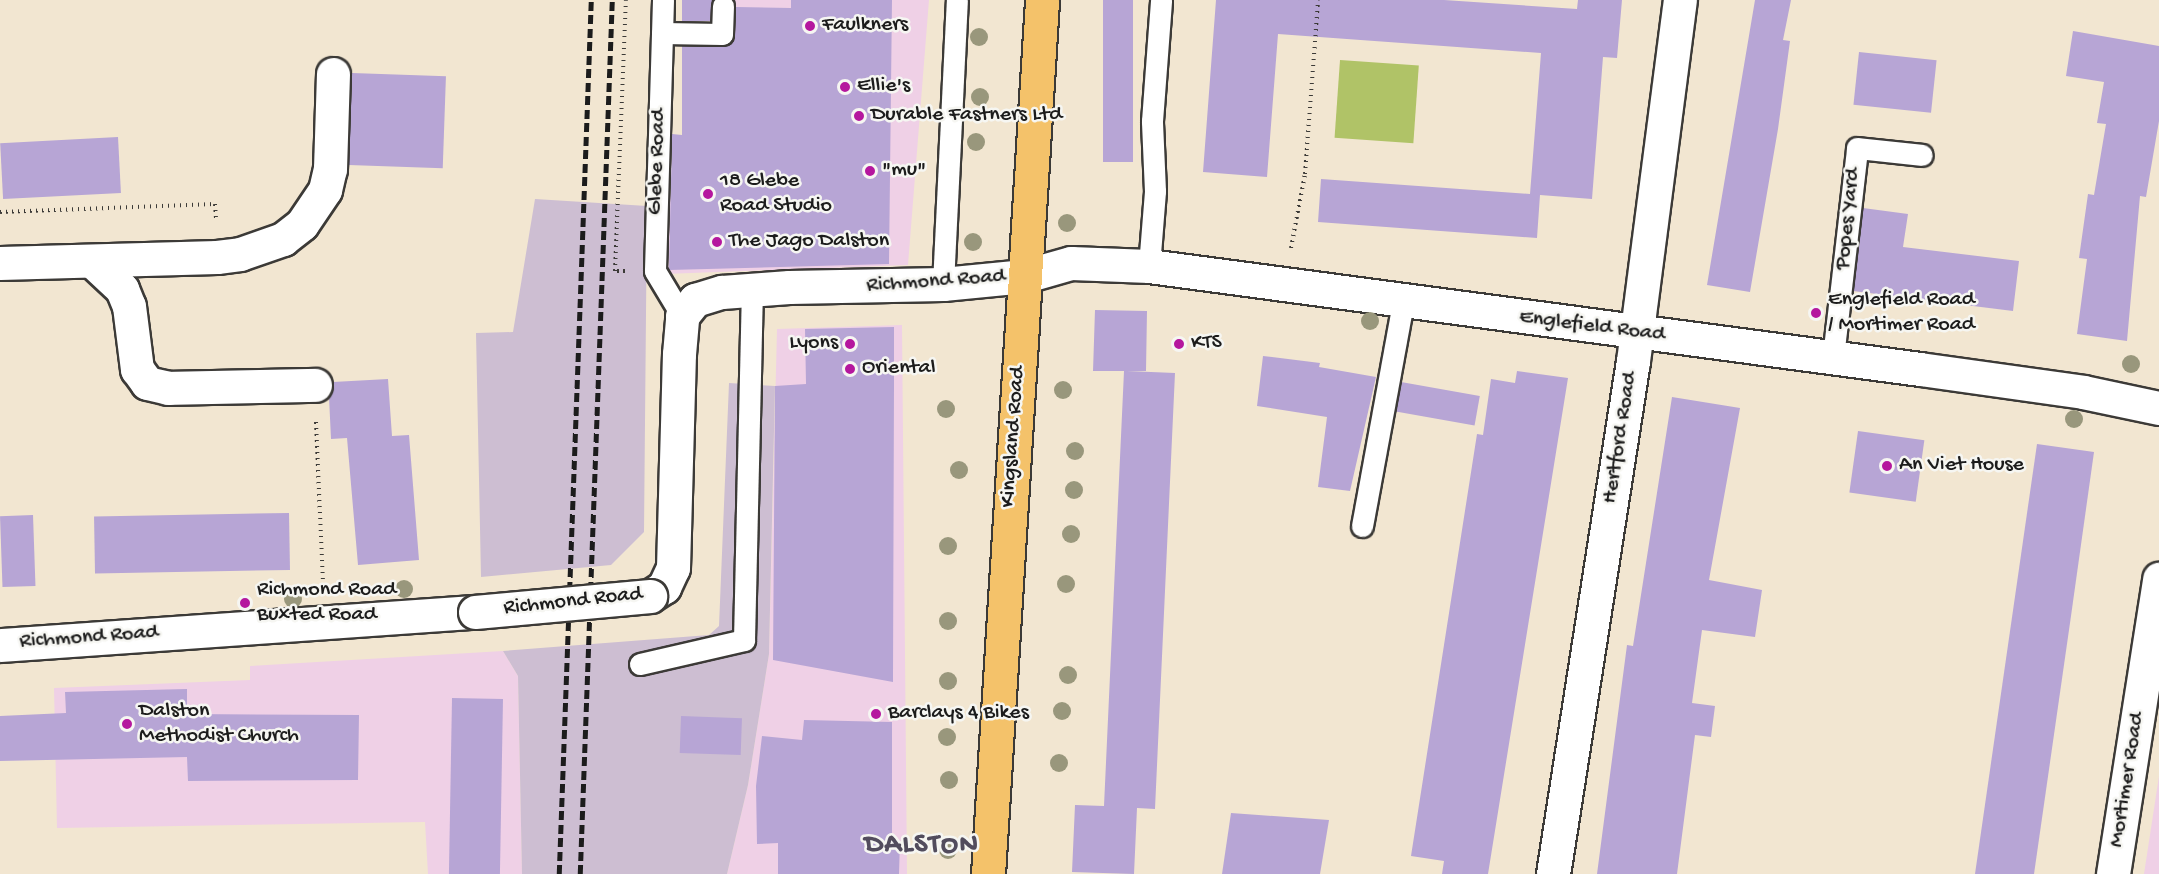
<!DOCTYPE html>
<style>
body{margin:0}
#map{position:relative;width:2159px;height:874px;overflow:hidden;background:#f2e6d1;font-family:"Gochi Hand",sans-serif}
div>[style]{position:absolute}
.built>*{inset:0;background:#efd0e6}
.industrial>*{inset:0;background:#cdbed2}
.green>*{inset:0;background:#b0c367;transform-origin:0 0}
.building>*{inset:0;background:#b7a5d5;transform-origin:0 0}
.path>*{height:4px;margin-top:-2px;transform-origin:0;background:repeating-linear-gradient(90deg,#3c3a37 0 1.5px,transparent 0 6px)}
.roads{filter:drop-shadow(2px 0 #3c3a37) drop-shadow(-2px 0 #3c3a37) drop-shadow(0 2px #3c3a37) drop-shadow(0 -2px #3c3a37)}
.service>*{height:21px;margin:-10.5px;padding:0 10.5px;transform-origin:10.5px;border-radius:10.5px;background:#fff}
.minor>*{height:33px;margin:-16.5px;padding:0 16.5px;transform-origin:16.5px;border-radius:16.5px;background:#fff}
.tertiary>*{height:33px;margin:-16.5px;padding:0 16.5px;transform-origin:16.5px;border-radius:16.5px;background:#fff}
.trunk>*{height:33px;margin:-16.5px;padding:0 16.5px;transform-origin:16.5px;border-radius:16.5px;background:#f4c26a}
.rail>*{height:4.5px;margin-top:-2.25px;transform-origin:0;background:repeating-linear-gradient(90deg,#1c1c1c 0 9px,transparent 0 13.5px)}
.bridges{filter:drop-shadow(2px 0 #3c3a37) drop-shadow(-2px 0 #3c3a37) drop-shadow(0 2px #3c3a37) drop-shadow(0 -2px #3c3a37)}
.minor-bridge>*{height:33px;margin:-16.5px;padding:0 16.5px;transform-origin:16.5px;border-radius:16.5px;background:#fff}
.trees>*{width:18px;height:18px;margin:-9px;border-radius:50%;background:#99977c}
.dots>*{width:16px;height:16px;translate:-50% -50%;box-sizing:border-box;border:3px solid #f6f6f2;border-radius:50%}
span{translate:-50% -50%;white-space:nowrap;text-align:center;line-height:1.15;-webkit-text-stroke:5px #f6f6f2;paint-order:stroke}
.poi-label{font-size:22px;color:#1c1c1c}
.left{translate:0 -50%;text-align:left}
.right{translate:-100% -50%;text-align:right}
.street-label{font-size:22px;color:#1c1c1c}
.district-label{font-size:28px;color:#524c5d;font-weight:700;letter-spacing:1.5px}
</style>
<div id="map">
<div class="built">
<div style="clip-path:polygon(734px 0,929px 0,908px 265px,665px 274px,666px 205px,733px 42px)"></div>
<div style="clip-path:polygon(902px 325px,907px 874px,727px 874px,748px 785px,769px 654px,777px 329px)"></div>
<div style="clip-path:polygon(503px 651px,518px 676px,522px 874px,428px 874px,425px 822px,57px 828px,54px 688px,250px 680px,250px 666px)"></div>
<div style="clip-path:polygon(2159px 776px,2159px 874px,2144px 874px)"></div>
</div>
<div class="industrial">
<div style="clip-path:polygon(535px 199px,647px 206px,644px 532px,611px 565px,481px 577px,476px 333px,513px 332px)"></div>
<div style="clip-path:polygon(729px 383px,775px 386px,769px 654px,748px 785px,727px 874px,522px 874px,518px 676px,503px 651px,709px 635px,719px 626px)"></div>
</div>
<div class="green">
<div style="left:1340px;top:60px;width:79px;height:78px;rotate:4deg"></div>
</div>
<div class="building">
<div style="left:682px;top:0;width:30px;height:21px"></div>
<div style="clip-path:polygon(791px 0,892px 0,889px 264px,669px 270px,672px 134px,682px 135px,682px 46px,728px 45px,735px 35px,736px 7px,791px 8px)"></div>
<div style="left:1103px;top:0;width:30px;height:162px"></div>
<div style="clip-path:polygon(1216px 0,1444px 0,1577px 9px,1578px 0,1622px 0,1617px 58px,1603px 57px,1592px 199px,1540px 195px,1537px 238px,1318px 222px,1321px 179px,1530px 194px,1541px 53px,1278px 34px,1267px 177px,1203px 172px)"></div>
<div style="clip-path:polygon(1755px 0,1791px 0,1783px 40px,1790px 41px,1778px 129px,1750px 292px,1707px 285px)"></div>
<div style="clip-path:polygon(2073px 31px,2159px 46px,2159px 121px,2146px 197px,2140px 196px,2127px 341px,2077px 334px,2087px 259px,2079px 258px,2088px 194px,2094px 195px,2106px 124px,2097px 123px,2104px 82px,2066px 76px)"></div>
<div style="left:1859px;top:52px;width:78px;height:53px;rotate:6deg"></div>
<div style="left:352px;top:73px;width:94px;height:92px;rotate:2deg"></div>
<div style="left:118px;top:137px;width:56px;height:118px;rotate:87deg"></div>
<div style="clip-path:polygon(1863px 208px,1908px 214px,1903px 247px,2019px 261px,2013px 311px,1853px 291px)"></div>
<div style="clip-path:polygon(1095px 310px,1147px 311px,1146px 371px,1127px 371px,1175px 373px,1155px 809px,1137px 808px,1134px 874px,1072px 872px,1075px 805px,1104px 806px,1124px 371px,1093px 371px)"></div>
<div style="clip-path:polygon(894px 327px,894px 384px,893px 682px,773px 660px,775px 386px,806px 384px,805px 329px)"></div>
<div style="clip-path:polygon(1263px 356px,1320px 363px,1319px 367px,1376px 377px,1350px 491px,1318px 487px,1327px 417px,1257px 406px)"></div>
<div style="clip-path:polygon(1517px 371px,1568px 378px,1488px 874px,1442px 874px,1444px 861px,1411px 856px,1477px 434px,1483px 435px,1491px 379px,1515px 383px)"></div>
<div style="clip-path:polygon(388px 379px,392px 436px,409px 435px,419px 560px,358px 565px,347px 438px,331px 439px,329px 397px,333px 382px)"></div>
<div style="left:1401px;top:382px;width:80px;height:30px;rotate:10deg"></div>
<div style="clip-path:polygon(1672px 397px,1740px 408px,1709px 580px,1762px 590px,1755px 637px,1702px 630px,1692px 703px,1715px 706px,1711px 737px,1695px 735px,1677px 874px,1597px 874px,1627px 645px,1633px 646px)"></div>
<div style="left:1858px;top:431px;width:67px;height:62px;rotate:8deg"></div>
<div style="clip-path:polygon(2037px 444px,2094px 452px,2071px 616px,2034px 874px,1975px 874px)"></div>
<div style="left:289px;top:513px;width:57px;height:195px;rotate:89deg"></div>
<div style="left:33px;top:515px;width:71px;height:33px;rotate:88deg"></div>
<div style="clip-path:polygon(187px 689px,187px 714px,359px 715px,358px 780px,188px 781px,187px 757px,0 761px,0 716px,66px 713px,65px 692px)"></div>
<div style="left:452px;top:698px;width:51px;height:176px;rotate:1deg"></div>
<div style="left:681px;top:716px;width:61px;height:37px;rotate:2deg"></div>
<div style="clip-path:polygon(804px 720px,892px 722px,892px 842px,900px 841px,899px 874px,778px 874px,778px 843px,757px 844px,756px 786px,762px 736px,802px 740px)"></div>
<div style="clip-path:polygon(1231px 813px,1329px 820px,1320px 874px,1222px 874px)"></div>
</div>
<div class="path">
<div style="left:0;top:212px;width:215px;rotate:-2.1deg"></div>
<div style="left:215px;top:204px;width:16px;rotate:86deg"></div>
<div style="left:1291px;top:248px;width:75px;rotate:-79.3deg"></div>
<div style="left:1305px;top:174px;width:174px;rotate:-85.7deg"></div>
<div style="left:625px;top:271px;width:10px;rotate:180deg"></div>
<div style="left:615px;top:271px;width:271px;rotate:-87.7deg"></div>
<div style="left:316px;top:422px;width:163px;rotate:87.5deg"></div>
</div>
<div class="roads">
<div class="service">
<div style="left:663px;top:0;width:271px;rotate:91.7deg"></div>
<div style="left:655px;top:271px;width:52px;rotate:59deg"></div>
<div style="left:662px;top:33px;width:60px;rotate:1deg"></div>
<div style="left:722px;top:34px;width:28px;rotate:-88deg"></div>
<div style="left:1149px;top:266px;width:75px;rotate:-85.4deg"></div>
<div style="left:1155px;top:191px;width:70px;rotate:-92.5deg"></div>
<div style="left:1152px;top:121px;width:121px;rotate:-85.7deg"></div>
<div style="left:943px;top:284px;width:284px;rotate:-87.2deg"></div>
<div style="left:1833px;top:357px;width:210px;rotate:-83.4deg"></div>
<div style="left:1857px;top:148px;width:65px;rotate:6.1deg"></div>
<div style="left:1362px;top:526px;width:227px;rotate:-79.6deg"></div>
<div style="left:640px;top:664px;width:107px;rotate:-13deg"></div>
<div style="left:744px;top:640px;width:350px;rotate:-88.7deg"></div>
</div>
<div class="minor">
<div style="left:92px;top:261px;width:41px;rotate:43deg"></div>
<div style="left:122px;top:289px;width:18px;rotate:68deg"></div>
<div style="left:129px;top:306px;width:64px;rotate:82.8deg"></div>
<div style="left:137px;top:369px;width:17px;rotate:54deg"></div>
<div style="left:147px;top:383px;width:22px;rotate:13deg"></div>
<div style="left:168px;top:388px;width:147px;rotate:-1.2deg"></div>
<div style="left:0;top:263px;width:217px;rotate:-1.6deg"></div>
<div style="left:217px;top:257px;width:23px;rotate:-7deg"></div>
<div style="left:240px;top:254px;width:46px;rotate:-19.2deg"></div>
<div style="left:283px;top:239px;width:24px;rotate:-38deg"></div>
<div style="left:302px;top:224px;width:41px;rotate:-55.9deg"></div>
<div style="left:325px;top:190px;width:22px;rotate:-77deg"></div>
<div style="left:330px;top:169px;width:95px;rotate:-88.2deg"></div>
<div style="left:650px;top:596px;width:17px;rotate:-33deg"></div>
<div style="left:664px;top:587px;width:21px;rotate:-65deg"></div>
<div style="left:673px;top:568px;width:214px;rotate:-88.4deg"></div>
<div style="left:679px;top:354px;width:38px;rotate:-85deg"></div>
<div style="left:682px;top:316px;width:21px;rotate:-51deg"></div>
<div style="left:695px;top:300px;width:28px;rotate:-17deg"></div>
<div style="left:722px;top:292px;width:67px;rotate:-4.3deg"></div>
<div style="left:789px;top:287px;width:154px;rotate:-1.1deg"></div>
<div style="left:943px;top:284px;width:82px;rotate:-5.6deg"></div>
<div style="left:0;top:645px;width:476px;rotate:-4deg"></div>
<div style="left:1553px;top:874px;width:519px;rotate:-81.14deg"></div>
<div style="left:1633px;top:361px;width:364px;rotate:-82.6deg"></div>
<div style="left:2113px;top:874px;width:299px;rotate:-81.1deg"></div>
</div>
<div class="tertiary">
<div style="left:1025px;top:276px;width:48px;rotate:-15.8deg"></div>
<div style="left:1071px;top:263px;width:78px;rotate:2.2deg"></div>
<div style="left:1149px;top:266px;width:778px;rotate:7.61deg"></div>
<div style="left:1920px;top:369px;width:165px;rotate:8deg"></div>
<div style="left:2083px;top:392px;width:78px;rotate:11.9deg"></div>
</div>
<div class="trunk">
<div style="left:988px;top:874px;width:876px;rotate:-86.46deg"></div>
</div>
</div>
<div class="rail">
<div style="left:559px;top:874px;width:875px;rotate:-87.9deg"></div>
<div style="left:580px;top:874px;width:875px;rotate:-87.9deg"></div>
</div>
<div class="bridges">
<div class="minor-bridge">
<div style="left:475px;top:612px;width:176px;rotate:-5.2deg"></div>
</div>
</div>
<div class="trees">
<div style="left:979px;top:37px"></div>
<div style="left:980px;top:97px"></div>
<div style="left:976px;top:142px"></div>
<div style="left:1067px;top:223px"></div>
<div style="left:973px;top:242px"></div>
<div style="left:1370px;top:321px"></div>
<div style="left:2131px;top:364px"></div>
<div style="left:1063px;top:390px"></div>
<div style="left:946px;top:409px"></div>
<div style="left:2074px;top:419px"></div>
<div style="left:1075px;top:451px"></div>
<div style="left:959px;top:470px"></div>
<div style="left:1074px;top:490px"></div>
<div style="left:1071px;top:534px"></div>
<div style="left:948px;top:546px"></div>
<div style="left:1066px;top:584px"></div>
<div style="left:404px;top:589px"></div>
<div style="left:293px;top:599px"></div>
<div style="left:948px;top:621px"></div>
<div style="left:1068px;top:675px"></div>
<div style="left:948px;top:681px"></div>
<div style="left:1062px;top:711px"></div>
<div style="left:947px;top:737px"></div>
<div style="left:1059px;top:763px"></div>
<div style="left:949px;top:780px"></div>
<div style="left:948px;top:850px"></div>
</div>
<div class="dots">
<div style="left:810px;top:26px;background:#b5179e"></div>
<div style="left:845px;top:87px;background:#b5179e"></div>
<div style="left:859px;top:116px;background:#b5179e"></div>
<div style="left:870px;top:171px;background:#b5179e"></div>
<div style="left:708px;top:194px;background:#b5179e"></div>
<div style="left:717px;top:242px;background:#b5179e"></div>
<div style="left:1816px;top:313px;background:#b5179e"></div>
<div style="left:850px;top:344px;background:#b5179e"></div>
<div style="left:1179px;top:344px;background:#b5179e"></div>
<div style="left:850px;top:369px;background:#b5179e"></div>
<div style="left:1887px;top:466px;background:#b5179e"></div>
<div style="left:245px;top:603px;background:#b5179e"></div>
<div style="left:876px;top:714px;background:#b5179e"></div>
<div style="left:127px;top:724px;background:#b5179e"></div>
</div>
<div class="poi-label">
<span class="left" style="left:822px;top:26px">Faulkners</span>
<span class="left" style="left:857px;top:87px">Ellie's</span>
<span class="left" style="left:871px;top:116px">Durable Fastners Ltd</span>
<span class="left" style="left:882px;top:171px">"mu"</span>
<span class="left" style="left:720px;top:194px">18 Glebe<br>Road Studio</span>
<span class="left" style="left:729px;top:242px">The Jago Dalston</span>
<span class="left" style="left:1828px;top:313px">Englefield Road<br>/ Mortimer Road</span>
<span class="right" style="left:838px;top:344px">Lyons</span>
<span class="left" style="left:1191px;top:344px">KTS</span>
<span class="left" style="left:862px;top:369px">Oriental</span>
<span class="left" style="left:1899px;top:466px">An Viet House</span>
<span class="left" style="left:257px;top:603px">Richmond Road<br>Buxted Road</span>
<span class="left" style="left:139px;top:724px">Dalston<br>Methodist Church</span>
<span class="left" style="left:888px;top:714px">Barclays 4 Bikes</span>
</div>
<div class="street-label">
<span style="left:658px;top:162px;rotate:-88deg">Glebe Road</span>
<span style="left:1849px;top:219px;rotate:-84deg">Popes Yard</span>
<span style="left:936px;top:282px;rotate:-4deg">Richmond Road</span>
<span style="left:1592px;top:327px;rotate:7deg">Englefield Road</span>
<span style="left:1014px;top:437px;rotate:-86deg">Kingsland Road</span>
<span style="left:1621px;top:438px;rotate:-81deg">Hertford Road</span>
<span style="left:573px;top:602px;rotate:-6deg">Richmond Road</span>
<span style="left:89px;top:638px;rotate:-4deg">Richmond Road</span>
<span style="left:2128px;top:780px;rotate:-81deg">Mortimer Road</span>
</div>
<div class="district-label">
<span style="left:922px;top:846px">DALSTON</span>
</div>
</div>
